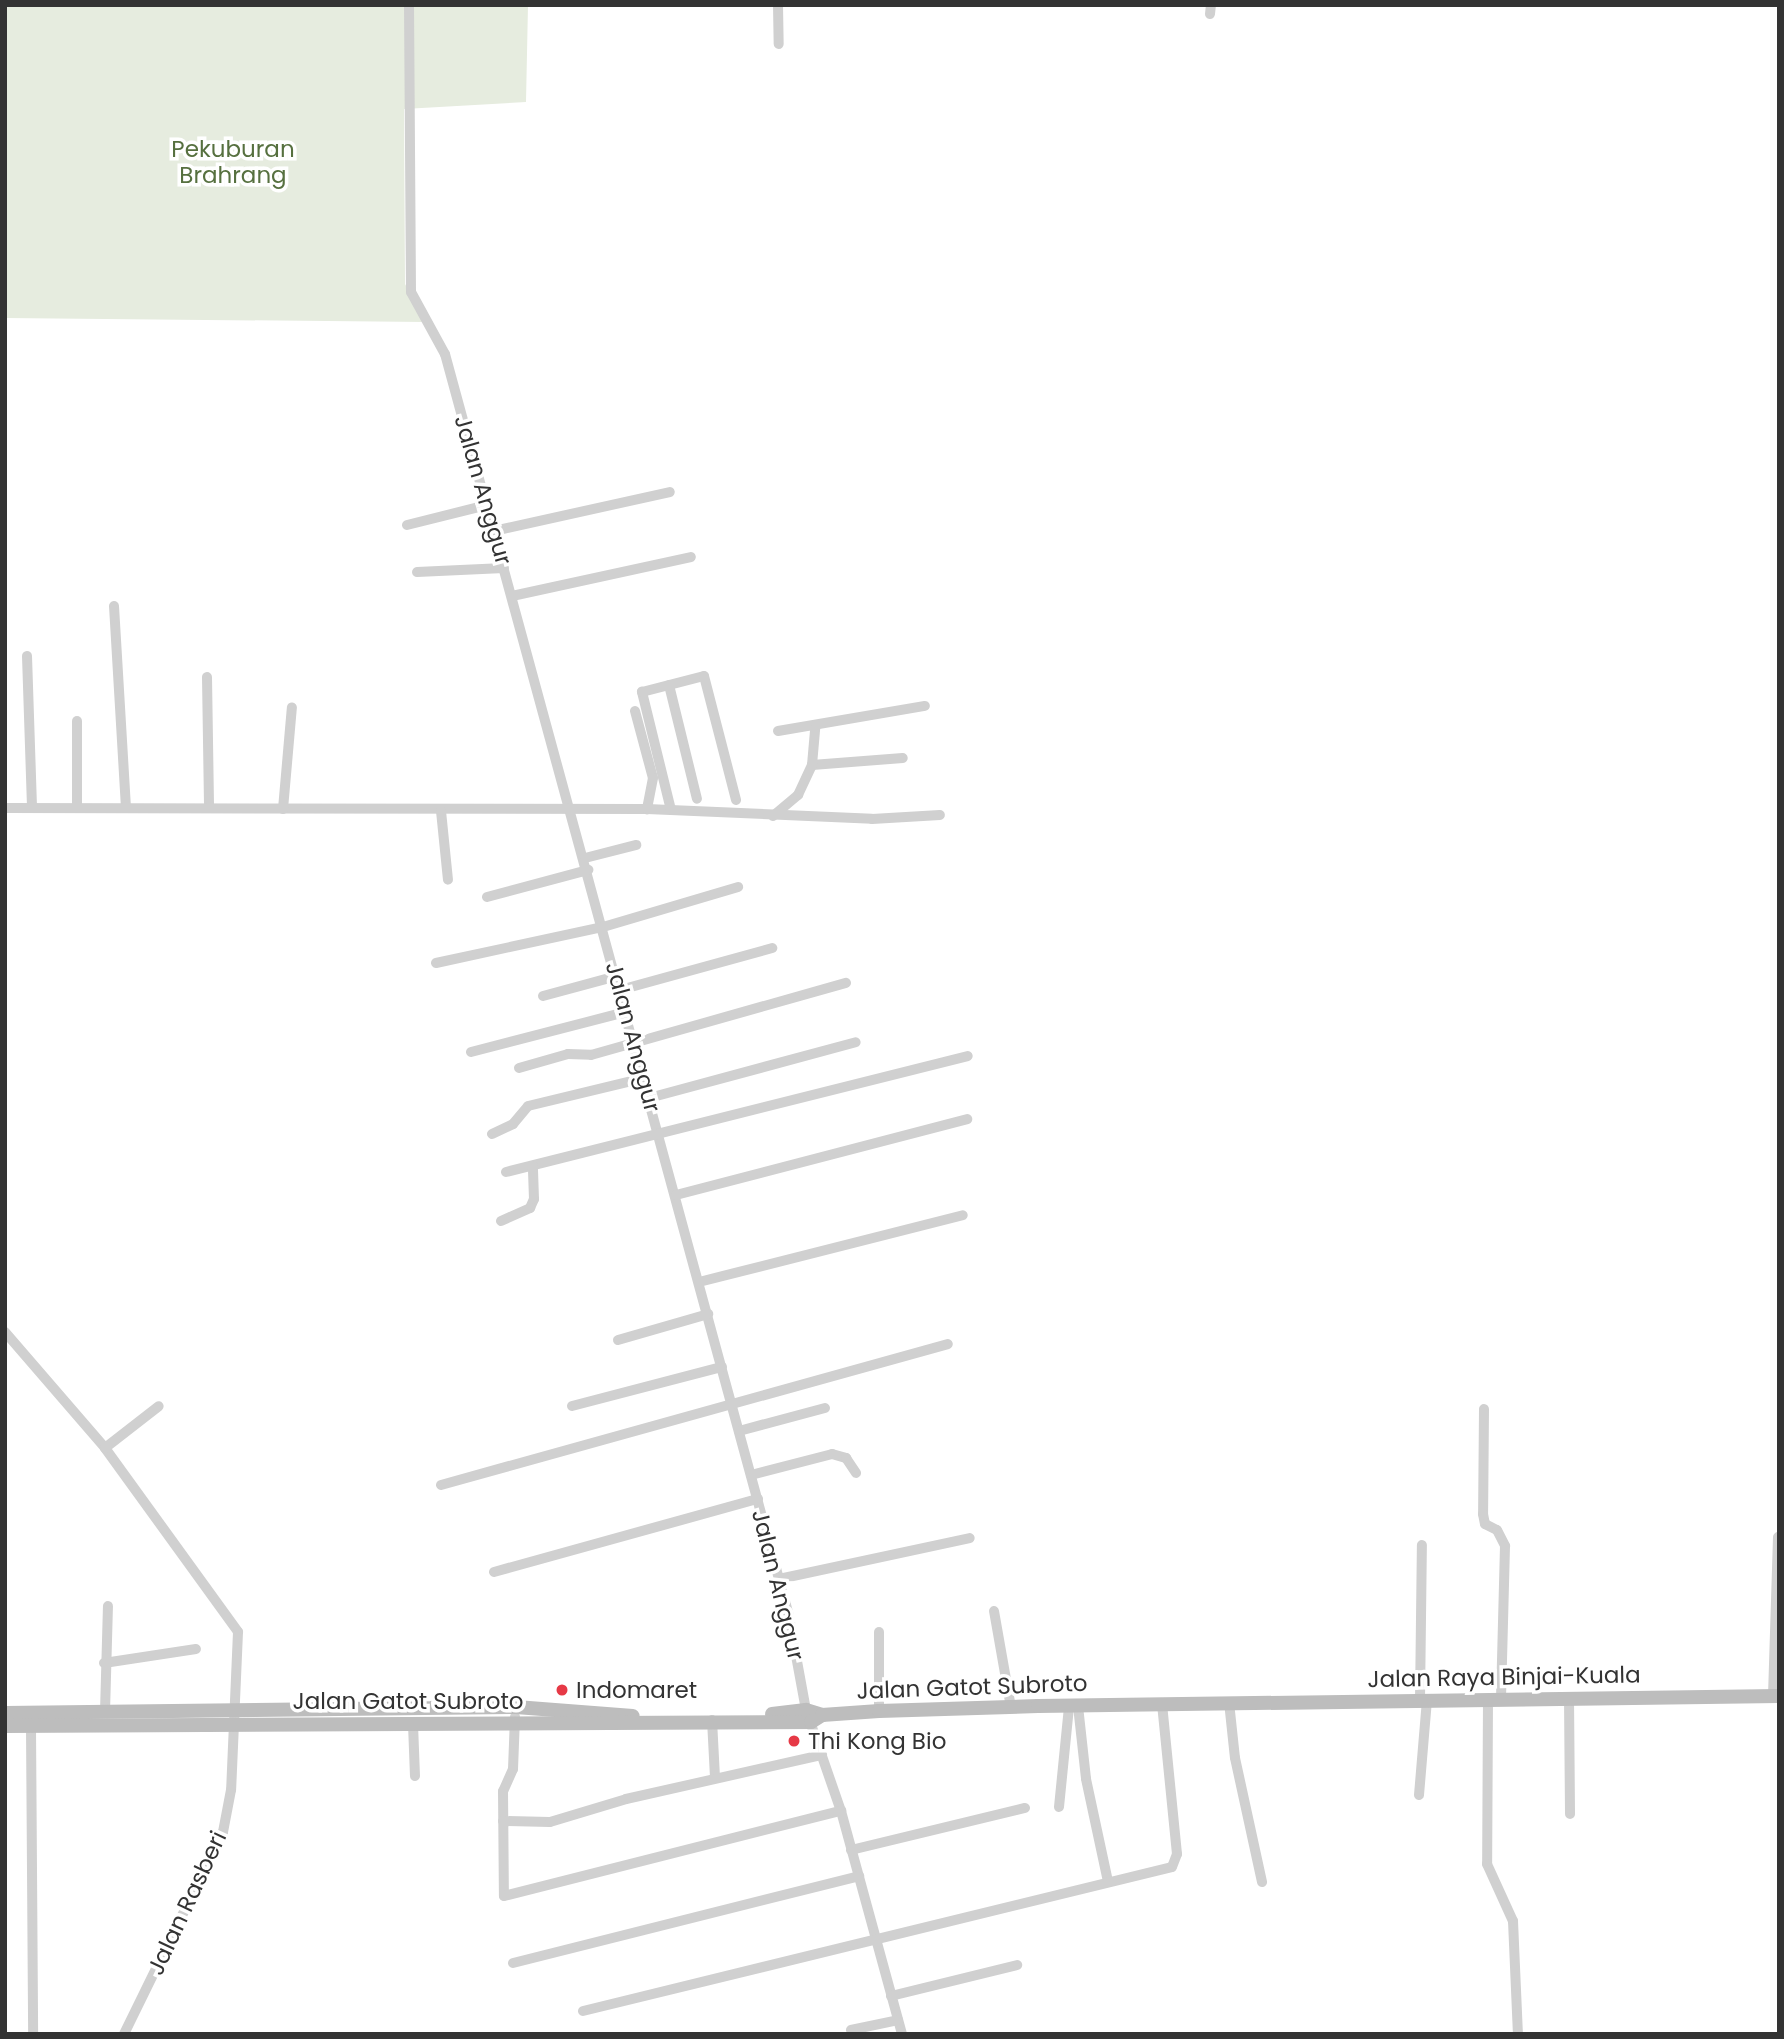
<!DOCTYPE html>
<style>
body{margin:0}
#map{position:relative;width:1784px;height:2039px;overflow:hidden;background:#fff;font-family:Poppins,sans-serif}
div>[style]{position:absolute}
.green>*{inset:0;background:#e6ecdf}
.minor>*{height:10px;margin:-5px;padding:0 5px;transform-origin:5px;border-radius:5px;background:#d0d0d0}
.secondary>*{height:14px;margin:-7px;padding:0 7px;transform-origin:7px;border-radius:7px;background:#bdbdbd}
.dots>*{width:19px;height:19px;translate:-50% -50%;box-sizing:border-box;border:4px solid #fff;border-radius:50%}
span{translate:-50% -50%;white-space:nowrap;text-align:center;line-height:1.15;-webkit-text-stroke:7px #fff;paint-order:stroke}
.park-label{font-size:23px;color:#56703f}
.street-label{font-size:23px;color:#333}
.poi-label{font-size:23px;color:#333}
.left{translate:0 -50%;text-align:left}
.frame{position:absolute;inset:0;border:7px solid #333;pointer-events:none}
</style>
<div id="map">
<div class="green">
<div style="clip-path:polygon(5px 5px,528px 5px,526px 102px,404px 109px,405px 284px,425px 322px,5px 318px)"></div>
</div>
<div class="minor">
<div style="left:409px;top:5px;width:287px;rotate:89.6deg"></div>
<div style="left:411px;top:292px;width:71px;rotate:61.3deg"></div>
<div style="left:445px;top:354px;width:1304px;rotate:74.75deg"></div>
<div style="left:788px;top:1612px;width:100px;rotate:79.6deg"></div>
<div style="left:806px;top:1710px;width:107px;rotate:70.9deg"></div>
<div style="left:841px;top:1811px;width:231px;rotate:74.7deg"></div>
<div style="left:778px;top:5px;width:39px;rotate:89deg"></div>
<div style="left:1210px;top:14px;width:9px;rotate:-84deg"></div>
<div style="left:407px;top:525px;width:82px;rotate:-14deg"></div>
<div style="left:494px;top:531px;width:180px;rotate:-12.5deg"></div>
<div style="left:417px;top:572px;width:87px;rotate:-2.6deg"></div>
<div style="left:512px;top:596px;width:183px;rotate:-12.3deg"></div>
<div style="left:114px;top:606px;width:202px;rotate:86.6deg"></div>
<div style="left:27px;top:656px;width:152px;rotate:88.1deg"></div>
<div style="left:207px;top:677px;width:130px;rotate:89.1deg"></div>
<div style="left:669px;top:685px;width:117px;rotate:76.2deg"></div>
<div style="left:635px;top:711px;width:69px;rotate:75deg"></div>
<div style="left:653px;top:778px;width:32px;rotate:101deg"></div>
<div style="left:77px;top:721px;width:87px;rotate:90deg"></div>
<div style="left:778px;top:731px;width:149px;rotate:-9.7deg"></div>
<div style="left:812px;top:765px;width:91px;rotate:-4.4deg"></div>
<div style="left:5px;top:808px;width:642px;rotate:0.09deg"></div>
<div style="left:647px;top:809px;width:225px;rotate:2.5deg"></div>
<div style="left:872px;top:819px;width:68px;rotate:-3.4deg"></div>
<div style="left:283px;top:809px;width:102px;rotate:-85deg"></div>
<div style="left:671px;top:810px;width:122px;rotate:-103.8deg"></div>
<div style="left:642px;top:692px;width:64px;rotate:-14.5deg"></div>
<div style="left:704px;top:676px;width:128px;rotate:75.5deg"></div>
<div style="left:441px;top:811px;width:69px;rotate:84.2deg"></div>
<div style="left:773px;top:816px;width:33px;rotate:-40deg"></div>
<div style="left:798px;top:795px;width:33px;rotate:-65deg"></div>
<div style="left:812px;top:765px;width:37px;rotate:-85deg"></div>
<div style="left:585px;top:858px;width:53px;rotate:-14.3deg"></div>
<div style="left:487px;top:897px;width:105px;rotate:-15deg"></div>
<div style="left:436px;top:963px;width:171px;rotate:-12.2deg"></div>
<div style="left:603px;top:927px;width:141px;rotate:-16.5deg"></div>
<div style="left:620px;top:990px;width:158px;rotate:-15.4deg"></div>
<div style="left:543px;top:996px;width:77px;rotate:-15.1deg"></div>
<div style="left:471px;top:1052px;width:160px;rotate:-14.5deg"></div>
<div style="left:519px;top:1068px;width:51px;rotate:-15.9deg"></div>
<div style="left:568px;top:1054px;width:23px;rotate:2deg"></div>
<div style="left:591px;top:1055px;width:265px;rotate:-15.8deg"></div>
<div style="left:649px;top:1098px;width:214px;rotate:-15.1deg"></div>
<div style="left:492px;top:1134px;width:23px;rotate:-25deg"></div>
<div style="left:513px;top:1124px;width:23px;rotate:-50deg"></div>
<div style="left:528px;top:1106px;width:119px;rotate:-13.6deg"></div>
<div style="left:506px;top:1172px;width:476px;rotate:-14.1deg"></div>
<div style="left:676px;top:1195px;width:301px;rotate:-14.6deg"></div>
<div style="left:501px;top:1221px;width:32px;rotate:-24deg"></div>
<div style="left:530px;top:1208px;width:10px;rotate:-66deg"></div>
<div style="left:534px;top:1199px;width:33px;rotate:-92deg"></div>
<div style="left:699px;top:1282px;width:272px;rotate:-14.2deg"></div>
<div style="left:5px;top:1332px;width:153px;rotate:49.2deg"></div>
<div style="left:105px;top:1448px;width:227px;rotate:54.1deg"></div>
<div style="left:238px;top:1632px;width:158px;rotate:92.5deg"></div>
<div style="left:231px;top:1790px;width:43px;rotate:100.8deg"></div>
<div style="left:223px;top:1832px;width:225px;rotate:116.1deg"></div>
<div style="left:618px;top:1340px;width:94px;rotate:-16.1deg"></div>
<div style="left:572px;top:1406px;width:155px;rotate:-14.6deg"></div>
<div style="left:1484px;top:1409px;width:105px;rotate:90.5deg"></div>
<div style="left:1483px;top:1514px;width:10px;rotate:79deg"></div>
<div style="left:1485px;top:1524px;width:13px;rotate:27deg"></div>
<div style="left:1497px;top:1530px;width:18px;rotate:63deg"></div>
<div style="left:1505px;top:1546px;width:153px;rotate:91.5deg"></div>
<div style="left:739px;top:1431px;width:89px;rotate:-15deg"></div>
<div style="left:105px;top:1448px;width:68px;rotate:-37.9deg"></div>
<div style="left:751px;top:1475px;width:84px;rotate:-14.5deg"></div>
<div style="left:832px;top:1454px;width:15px;rotate:16deg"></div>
<div style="left:846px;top:1458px;width:18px;rotate:56deg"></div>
<div style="left:441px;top:1485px;width:526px;rotate:-15.54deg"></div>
<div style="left:494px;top:1572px;width:274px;rotate:-15.5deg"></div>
<div style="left:779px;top:1579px;width:195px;rotate:-12.1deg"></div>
<div style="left:994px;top:1611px;width:97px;rotate:80deg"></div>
<div style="left:879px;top:1632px;width:79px;rotate:90deg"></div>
<div style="left:104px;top:1663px;width:93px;rotate:-8.7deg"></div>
<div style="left:1773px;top:1696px;width:159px;rotate:-88.2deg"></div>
<div style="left:1569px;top:1698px;width:116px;rotate:89.5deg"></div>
<div style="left:1488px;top:1699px;width:165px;rotate:90.3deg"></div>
<div style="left:1487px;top:1864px;width:63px;rotate:65.5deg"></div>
<div style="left:1513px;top:1921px;width:113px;rotate:87.5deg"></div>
<div style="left:1420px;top:1700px;width:155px;rotate:-89.3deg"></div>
<div style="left:1229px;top:1702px;width:56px;rotate:83.9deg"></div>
<div style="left:1235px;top:1758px;width:127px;rotate:77.7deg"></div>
<div style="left:1078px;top:1706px;width:73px;rotate:83.7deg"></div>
<div style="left:1086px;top:1779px;width:105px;rotate:77.9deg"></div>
<div style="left:105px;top:1712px;width:106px;rotate:-88.4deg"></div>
<div style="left:515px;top:1717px;width:52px;rotate:92.2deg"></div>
<div style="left:513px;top:1769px;width:24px;rotate:114deg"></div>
<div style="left:503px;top:1791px;width:105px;rotate:89.5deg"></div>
<div style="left:504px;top:1896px;width:348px;rotate:-14.2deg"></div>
<div style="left:712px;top:1720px;width:57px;rotate:87deg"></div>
<div style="left:413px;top:1724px;width:52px;rotate:87.8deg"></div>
<div style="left:31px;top:1727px;width:307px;rotate:89.6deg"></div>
<div style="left:1419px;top:1795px;width:95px;rotate:-85.2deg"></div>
<div style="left:1059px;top:1807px;width:101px;rotate:-84.3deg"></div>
<div style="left:503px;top:1821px;width:47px;rotate:1.2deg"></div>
<div style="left:550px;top:1822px;width:79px;rotate:-16.8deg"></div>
<div style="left:626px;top:1799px;width:201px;rotate:-12.7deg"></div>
<div style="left:851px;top:1850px;width:179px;rotate:-13.6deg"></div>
<div style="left:513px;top:1963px;width:357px;rotate:-14.1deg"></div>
<div style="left:891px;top:1996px;width:130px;rotate:-13.8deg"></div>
<div style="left:583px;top:2011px;width:606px;rotate:-13.74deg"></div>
<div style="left:1172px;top:1867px;width:14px;rotate:-69deg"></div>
<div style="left:1177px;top:1854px;width:150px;rotate:-95.7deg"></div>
<div style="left:851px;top:2030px;width:48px;rotate:-12deg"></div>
</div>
<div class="secondary">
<div style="left:5px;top:1713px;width:511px;rotate:-0.67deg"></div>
<div style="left:516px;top:1707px;width:117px;rotate:4.4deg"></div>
<div style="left:772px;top:1714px;width:34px;rotate:-7deg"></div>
<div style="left:806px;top:1710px;width:17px;rotate:17deg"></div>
<div style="left:5px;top:1726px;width:806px;rotate:-0.28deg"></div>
<div style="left:811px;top:1722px;width:13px;rotate:-32deg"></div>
<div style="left:822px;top:1715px;width:57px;rotate:-4deg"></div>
<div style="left:879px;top:1711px;width:159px;rotate:-1.8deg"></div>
<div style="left:1038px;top:1706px;width:741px;rotate:-0.77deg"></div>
</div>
<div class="dots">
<div style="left:562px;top:1690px;background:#e63946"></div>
<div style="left:794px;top:1741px;background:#e63946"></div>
</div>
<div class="park-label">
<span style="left:233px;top:162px">Pekuburan<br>Brahrang</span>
</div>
<div class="street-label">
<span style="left:483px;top:490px;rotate:74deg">Jalan Anggur</span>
<span style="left:633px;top:1037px;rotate:75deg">Jalan Anggur</span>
<span style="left:778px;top:1585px;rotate:76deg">Jalan Anggur</span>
<span style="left:1504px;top:1677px;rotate:-1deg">Jalan Raya Binjai-Kuala</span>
<span style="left:972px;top:1687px;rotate:-2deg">Jalan Gatot Subroto</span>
<span style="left:408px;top:1701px">Jalan Gatot Subroto</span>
<span style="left:187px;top:1903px;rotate:-65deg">Jalan Rasberi</span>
</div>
<div class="poi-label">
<span class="left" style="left:576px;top:1690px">Indomaret</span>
<span class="left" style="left:808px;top:1741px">Thi Kong Bio</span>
</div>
<div class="frame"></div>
</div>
